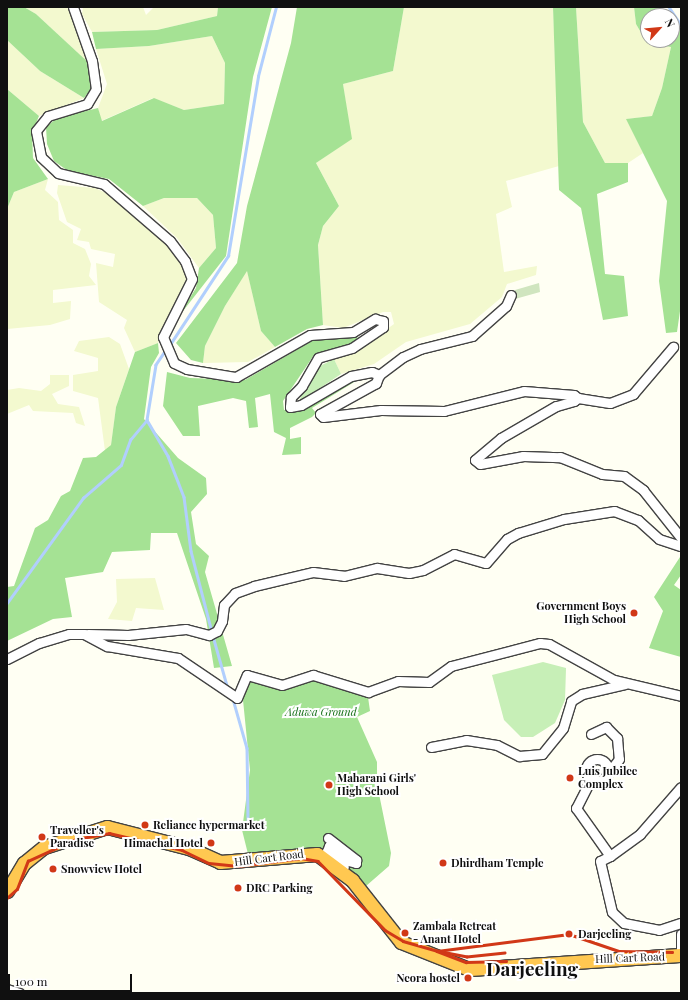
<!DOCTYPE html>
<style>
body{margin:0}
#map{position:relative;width:688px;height:1000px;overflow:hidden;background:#fffff3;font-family:"Playfair Display",serif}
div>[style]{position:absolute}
.farmland>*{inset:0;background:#f3f9cf}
.green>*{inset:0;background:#c7efb7}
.forest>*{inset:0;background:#a5e294}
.cemetery>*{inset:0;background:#d0e5bf}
.stream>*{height:2.5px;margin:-1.25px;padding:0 1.25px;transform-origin:1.25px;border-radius:1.25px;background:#b1cffd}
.roads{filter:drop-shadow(1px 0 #434343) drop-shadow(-1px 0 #434343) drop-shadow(0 1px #434343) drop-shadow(0 -1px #434343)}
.minor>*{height:9px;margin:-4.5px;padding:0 4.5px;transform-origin:4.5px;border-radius:4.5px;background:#fff}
.minor>.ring{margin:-4.5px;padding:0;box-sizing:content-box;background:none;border:9px solid #fff;border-radius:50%}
.highway>*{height:13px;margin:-6.5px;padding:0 6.5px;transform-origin:6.5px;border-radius:6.5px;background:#ffc851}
.rail>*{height:2.5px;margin:-1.25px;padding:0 1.25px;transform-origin:1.25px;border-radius:1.25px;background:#d13817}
.dots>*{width:11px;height:11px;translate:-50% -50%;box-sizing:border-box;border:2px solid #fff;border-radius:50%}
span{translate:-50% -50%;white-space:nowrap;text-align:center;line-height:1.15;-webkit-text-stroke:4px #fff;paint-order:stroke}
.poi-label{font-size:11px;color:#101010;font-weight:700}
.right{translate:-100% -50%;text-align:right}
.left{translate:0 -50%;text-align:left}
.park-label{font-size:11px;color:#177019;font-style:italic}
.street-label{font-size:11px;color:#101010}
.town-label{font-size:19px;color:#101010;font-weight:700}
.frame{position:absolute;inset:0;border:8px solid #101010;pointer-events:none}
.north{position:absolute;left:640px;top:8px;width:40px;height:40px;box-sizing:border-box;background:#fff;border:1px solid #9f9f9f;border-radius:50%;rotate:63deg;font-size:11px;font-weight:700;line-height:16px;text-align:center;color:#101010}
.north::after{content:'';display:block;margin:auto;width:14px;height:18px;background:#d13817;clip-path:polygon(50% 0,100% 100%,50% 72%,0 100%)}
.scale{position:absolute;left:8px;top:974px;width:124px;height:18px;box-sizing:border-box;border:2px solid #101010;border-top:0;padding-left:5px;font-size:12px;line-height:14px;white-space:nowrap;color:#101010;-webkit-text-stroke:3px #fff;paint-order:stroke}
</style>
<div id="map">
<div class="farmland">
<div style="clip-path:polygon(24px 7px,72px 7px,90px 64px,36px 14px)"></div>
<div style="clip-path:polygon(83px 7px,143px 7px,146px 15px,154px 7px,218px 7px,217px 16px,157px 30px,92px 32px,82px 14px)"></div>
<div style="clip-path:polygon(404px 7px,553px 7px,559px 166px,506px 181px,512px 207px,496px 214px,504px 272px,537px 266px,536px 275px,507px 284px,502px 297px,470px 324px,406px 342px,374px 364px,341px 374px,334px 359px,357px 351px,394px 324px,391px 312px,383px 312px,343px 328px,323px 325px,318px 245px,323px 226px,339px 206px,316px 163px,351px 139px,343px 84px,393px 71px)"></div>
<div style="clip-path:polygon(576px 7px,634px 7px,636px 24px,647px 43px,671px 47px,662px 88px,652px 116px,627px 119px,643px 153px,628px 163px,605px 163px,583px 122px)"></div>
<div style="clip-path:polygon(212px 36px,225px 63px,224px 104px,184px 110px,153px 98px,101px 121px,98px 108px,107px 84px,96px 49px,149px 46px)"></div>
<div style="clip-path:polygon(7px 40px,40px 71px,84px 98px,39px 116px,7px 89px)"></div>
<div style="clip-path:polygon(48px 179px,45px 190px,58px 202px,59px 220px,73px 230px,73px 243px,85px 249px,91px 264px,89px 276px,96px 285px,53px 290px,53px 303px,71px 301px,70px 319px,50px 325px,7px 329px,7px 209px,14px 192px)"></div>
<div style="clip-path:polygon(58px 185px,95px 188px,108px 194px,169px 244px,185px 264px,190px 279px,158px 343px,135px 352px,124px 328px,127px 320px,99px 302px,96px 263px,113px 267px,115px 254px,91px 249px,89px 242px,77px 240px,81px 229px,67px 222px,57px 193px)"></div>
<div style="clip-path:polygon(164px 198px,197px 198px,213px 215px,216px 248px,199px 268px,177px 238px,143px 206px)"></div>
<div style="clip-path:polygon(247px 270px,261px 331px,275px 347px,248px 362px,203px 363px,205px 346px,225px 306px)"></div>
<div style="clip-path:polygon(109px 337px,120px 344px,129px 369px,116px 407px,111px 445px,105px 451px,98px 398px,73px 391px,73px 375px,98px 371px,98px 358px,74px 351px,79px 341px)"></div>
<div style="clip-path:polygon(50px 375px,69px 375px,69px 386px,52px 394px,58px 404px,79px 407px,85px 426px,76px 423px,73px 413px,33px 411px,29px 405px,7px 414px,7px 390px,19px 388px,41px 391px,50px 384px)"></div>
<div style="clip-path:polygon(155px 578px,164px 610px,136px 608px,132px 621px,108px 619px,117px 602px,116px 579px)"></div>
</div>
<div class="green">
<div style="clip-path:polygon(334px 359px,341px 374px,298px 403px,314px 369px)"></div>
<div style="clip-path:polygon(543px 662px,566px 668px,565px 700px,555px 723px,533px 737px,521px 737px,504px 720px,492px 675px)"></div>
</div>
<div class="forest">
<div style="clip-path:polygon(7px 7px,24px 7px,36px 14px,90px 64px,91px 89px,84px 98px,40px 71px,7px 40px)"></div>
<div style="clip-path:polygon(218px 7px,272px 7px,253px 77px,226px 256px,176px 320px,196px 288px,199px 268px,216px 248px,213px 215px,197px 198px,164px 198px,143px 206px,109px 179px,68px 171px,54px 161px,47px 144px,46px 127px,57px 118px,98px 108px,102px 121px,154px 98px,184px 110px,224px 104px,225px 63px,212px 36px,149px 46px,96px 49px,92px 32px,157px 30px,217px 16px)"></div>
<div style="clip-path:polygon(297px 7px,404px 7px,393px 71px,343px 84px,352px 139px,316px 163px,339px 206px,323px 226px,318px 245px,323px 325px,307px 329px,275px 347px,261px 331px,247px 271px,225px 306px,205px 346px,203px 363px,191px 360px,176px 343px,237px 263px,247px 206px,291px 43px)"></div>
<div style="clip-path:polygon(553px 7px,576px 7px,583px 122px,605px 163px,628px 163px,628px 182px,597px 194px,605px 274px,624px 276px,628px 316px,603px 320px,581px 208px,559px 190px)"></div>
<div style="clip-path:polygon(634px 7px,658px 7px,667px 16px,648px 16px,648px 40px,672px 40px,672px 21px,681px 32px,681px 304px,677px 332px,666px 333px,659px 281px,667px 201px,626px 119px,652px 116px,662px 88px,671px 47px,647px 43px,636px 24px)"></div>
<div style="clip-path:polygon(7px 89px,39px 116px,32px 133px,33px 158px,48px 179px,14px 192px,7px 209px)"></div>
<div style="clip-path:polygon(358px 335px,356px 342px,314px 355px,283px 401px,284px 410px,302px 409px,339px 384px,364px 376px,312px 408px,316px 413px,312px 417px,290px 428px,290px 439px,301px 437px,301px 454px,282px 455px,286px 438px,274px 432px,270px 394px,255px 398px,258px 427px,249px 428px,246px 401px,233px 398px,198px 406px,200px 436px,183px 436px,163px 406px,167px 372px,190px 378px,245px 380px,317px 338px)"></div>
<div style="clip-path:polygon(158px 343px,159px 353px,151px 367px,144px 419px,178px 458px,206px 478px,207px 494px,191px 512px,196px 544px,209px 556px,205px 572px,232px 666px,214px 668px,206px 619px,177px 533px,151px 533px,150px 550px,112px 552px,103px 572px,65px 578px,72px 617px,53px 619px,7px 641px,7px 587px,14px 586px,35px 528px,48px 520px,61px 496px,70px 491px,83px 458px,96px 457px,111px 445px,116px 407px,135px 352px)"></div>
<div style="clip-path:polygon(680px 557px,681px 575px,674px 585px,681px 590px,681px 657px,649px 648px,663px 611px,654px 597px)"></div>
<div style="clip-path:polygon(314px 678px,368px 697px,370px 711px,357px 717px,377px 762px,377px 784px,391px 853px,389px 866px,366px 886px,324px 853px,248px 854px,242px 830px,250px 770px,243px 700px,247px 686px,249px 681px,283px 689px)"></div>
</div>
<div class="cemetery">
<div style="clip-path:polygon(539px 283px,540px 292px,515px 299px,515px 290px)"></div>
</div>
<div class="stream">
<div style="left:669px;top:7px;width:22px;rotate:56deg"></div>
<div style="left:169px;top:346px;width:108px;rotate:-56.8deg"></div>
<div style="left:228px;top:256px;width:182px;rotate:-80.5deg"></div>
<div style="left:258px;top:76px;width:71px;rotate:-75.4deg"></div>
<div style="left:166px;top:350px;width:18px;rotate:124deg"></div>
<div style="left:156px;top:365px;width:56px;rotate:99.3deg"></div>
<div style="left:147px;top:420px;width:42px;rotate:59.7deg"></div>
<div style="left:168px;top:456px;width:44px;rotate:68.7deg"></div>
<div style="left:184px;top:497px;width:54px;rotate:82.6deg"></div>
<div style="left:191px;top:551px;width:84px;rotate:75.5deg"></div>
<div style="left:7px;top:603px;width:130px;rotate:-54.1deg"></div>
<div style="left:83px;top:498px;width:50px;rotate:-41deg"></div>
<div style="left:121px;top:465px;width:27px;rotate:-70deg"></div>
<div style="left:130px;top:440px;width:26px;rotate:-50deg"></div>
<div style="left:213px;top:636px;width:55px;rotate:74.2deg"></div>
<div style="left:233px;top:699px;width:51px;rotate:74.1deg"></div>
<div style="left:247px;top:748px;width:74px;rotate:89.2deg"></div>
</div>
<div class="roads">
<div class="minor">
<div style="left:73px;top:7px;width:57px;rotate:70.6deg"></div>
<div style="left:92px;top:61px;width:28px;rotate:82deg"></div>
<div style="left:96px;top:89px;width:17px;rotate:121deg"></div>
<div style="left:87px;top:104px;width:41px;rotate:162.9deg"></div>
<div style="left:48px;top:116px;width:19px;rotate:129deg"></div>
<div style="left:36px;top:131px;width:26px;rotate:79deg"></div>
<div style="left:41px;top:157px;width:23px;rotate:43deg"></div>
<div style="left:58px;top:173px;width:47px;rotate:13.4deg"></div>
<div style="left:104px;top:184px;width:87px;rotate:40.8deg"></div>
<div style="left:170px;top:241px;width:25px;rotate:53deg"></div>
<div style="left:185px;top:261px;width:19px;rotate:69deg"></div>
<div style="left:192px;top:279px;width:65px;rotate:116.6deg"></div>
<div style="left:163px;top:337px;width:28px;rotate:67deg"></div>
<div style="left:174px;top:363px;width:14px;rotate:25deg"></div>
<div style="left:187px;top:369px;width:50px;rotate:9.3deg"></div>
<div style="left:236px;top:377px;width:85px;rotate:-29.6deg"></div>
<div style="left:310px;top:335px;width:43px;rotate:-4deg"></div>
<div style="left:353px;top:332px;width:26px;rotate:-31deg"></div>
<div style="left:375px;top:319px;width:8px;rotate:14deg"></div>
<div style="left:383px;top:321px;width:6px;rotate:90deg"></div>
<div style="left:383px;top:327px;width:37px;rotate:146deg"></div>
<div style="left:352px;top:348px;width:35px;rotate:164deg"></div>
<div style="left:318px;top:358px;width:32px;rotate:120deg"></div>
<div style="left:302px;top:386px;width:16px;rotate:135deg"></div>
<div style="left:291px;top:397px;width:10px;rotate:96deg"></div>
<div style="left:290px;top:407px;width:11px;rotate:-10deg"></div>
<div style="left:301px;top:405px;width:58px;rotate:-30.1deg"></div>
<div style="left:351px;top:376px;width:21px;rotate:-11deg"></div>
<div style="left:372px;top:372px;width:8px;rotate:23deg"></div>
<div style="left:379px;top:375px;width:9px;rotate:111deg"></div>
<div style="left:376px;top:383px;width:64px;rotate:151deg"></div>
<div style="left:320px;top:414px;width:4px;rotate:45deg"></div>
<div style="left:323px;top:417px;width:58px;rotate:-6.9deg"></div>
<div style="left:381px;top:410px;width:63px;rotate:0.9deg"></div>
<div style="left:444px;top:411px;width:82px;rotate:-14deg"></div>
<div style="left:524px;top:391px;width:50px;rotate:4.6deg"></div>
<div style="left:574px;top:395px;width:5px;rotate:37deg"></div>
<div style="left:578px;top:398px;width:5px;rotate:143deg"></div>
<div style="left:574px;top:401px;width:19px;rotate:164deg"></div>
<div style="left:556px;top:406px;width:64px;rotate:149.8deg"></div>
<div style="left:501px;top:438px;width:34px;rotate:140deg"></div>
<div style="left:475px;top:460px;width:6px;rotate:39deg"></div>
<div style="left:480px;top:464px;width:44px;rotate:-10.5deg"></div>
<div style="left:523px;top:456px;width:37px;rotate:2deg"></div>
<div style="left:560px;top:457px;width:45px;rotate:22deg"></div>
<div style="left:602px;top:474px;width:22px;rotate:5deg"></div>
<div style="left:624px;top:476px;width:24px;rotate:36deg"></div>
<div style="left:643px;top:490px;width:61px;rotate:51.6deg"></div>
<div style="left:379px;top:375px;width:30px;rotate:-37deg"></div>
<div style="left:403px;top:357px;width:19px;rotate:-25deg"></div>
<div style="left:420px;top:349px;width:54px;rotate:-14deg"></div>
<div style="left:472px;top:336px;width:45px;rotate:-41.4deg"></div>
<div style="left:506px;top:306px;width:12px;rotate:-66deg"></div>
<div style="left:578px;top:398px;width:32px;rotate:9deg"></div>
<div style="left:610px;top:403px;width:25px;rotate:-21deg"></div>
<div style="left:633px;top:394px;width:62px;rotate:-49.6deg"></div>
<div style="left:88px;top:634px;width:40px;rotate:1.4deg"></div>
<div style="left:128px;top:635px;width:58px;rotate:-5.9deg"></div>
<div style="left:186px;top:629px;width:24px;rotate:15deg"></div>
<div style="left:209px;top:635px;width:9px;rotate:-27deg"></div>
<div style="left:217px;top:631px;width:11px;rotate:-63deg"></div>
<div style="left:222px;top:621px;width:16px;rotate:-83deg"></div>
<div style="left:224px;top:605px;width:16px;rotate:-47deg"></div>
<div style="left:235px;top:593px;width:20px;rotate:-20deg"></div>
<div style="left:254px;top:586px;width:61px;rotate:-13.3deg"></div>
<div style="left:313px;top:572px;width:31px;rotate:7deg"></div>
<div style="left:344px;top:576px;width:34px;rotate:-14deg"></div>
<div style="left:377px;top:568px;width:32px;rotate:9deg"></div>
<div style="left:409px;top:573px;width:14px;rotate:-12deg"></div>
<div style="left:423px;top:570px;width:35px;rotate:-27deg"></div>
<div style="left:454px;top:554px;width:33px;rotate:16deg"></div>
<div style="left:486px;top:563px;width:32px;rotate:-49deg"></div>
<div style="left:507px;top:539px;width:13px;rotate:-29deg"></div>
<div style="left:518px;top:533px;width:48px;rotate:-16.9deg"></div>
<div style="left:564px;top:519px;width:51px;rotate:-9.1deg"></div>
<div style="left:614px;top:511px;width:26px;rotate:21deg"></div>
<div style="left:638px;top:520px;width:28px;rotate:42deg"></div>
<div style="left:659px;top:539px;width:23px;rotate:18deg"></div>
<div style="left:7px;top:659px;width:36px;rotate:-27deg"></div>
<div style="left:39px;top:643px;width:31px;rotate:-17deg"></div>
<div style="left:69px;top:634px;width:15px"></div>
<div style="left:84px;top:634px;width:26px;rotate:28deg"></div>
<div style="left:107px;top:646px;width:72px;rotate:9.6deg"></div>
<div style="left:178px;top:658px;width:71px;rotate:34.1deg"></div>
<div style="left:237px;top:698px;width:25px;rotate:-67deg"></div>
<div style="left:247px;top:675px;width:36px;rotate:16deg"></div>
<div style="left:282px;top:685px;width:33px;rotate:-18deg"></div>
<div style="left:313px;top:675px;width:58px;rotate:17.2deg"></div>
<div style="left:368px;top:692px;width:32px;rotate:-20deg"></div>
<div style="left:398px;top:681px;width:31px;rotate:2deg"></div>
<div style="left:429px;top:682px;width:27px;rotate:-36deg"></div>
<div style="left:451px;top:666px;width:92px;rotate:-14.5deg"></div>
<div style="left:540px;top:643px;width:9px;rotate:6deg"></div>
<div style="left:549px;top:644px;width:74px;rotate:29deg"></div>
<div style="left:614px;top:680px;width:69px;rotate:13.4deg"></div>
<div style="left:591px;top:734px;width:17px;rotate:-25deg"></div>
<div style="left:606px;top:727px;width:16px;rotate:45deg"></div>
<div style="left:617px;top:738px;width:21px;rotate:85deg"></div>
<div style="left:619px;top:759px;width:18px;rotate:128deg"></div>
<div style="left:431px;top:747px;width:36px;rotate:-11deg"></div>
<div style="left:466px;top:740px;width:31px;rotate:9deg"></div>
<div style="left:497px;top:745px;width:25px;rotate:27deg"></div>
<div style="left:519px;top:756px;width:23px;rotate:-5deg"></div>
<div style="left:542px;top:754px;width:33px;rotate:-51deg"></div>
<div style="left:563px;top:728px;width:28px;rotate:-73deg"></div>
<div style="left:571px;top:701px;width:13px;rotate:-32deg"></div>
<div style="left:582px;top:694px;width:44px;rotate:-13.1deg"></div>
<div class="ring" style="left:586px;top:759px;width:13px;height:13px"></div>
<div style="left:591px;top:779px;width:33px;rotate:117deg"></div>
<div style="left:576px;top:808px;width:59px;rotate:54.7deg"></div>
<div style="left:610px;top:856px;width:11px;rotate:153deg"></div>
<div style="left:600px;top:861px;width:52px;rotate:76.8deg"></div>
<div style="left:612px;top:912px;width:16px;rotate:43deg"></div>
<div style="left:624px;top:923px;width:36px;rotate:11deg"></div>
<div style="left:659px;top:930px;width:23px;rotate:-18deg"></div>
<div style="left:328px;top:838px;width:36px;rotate:38deg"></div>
<div style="left:356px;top:860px;width:3px;rotate:90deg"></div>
<div style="left:356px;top:863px;width:7px;rotate:-164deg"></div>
<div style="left:349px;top:861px;width:25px;rotate:-143deg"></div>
<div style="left:329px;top:846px;width:5px;rotate:112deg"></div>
<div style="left:327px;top:851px;width:23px;rotate:43deg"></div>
<div style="left:610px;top:856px;width:37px;rotate:-36deg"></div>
<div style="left:640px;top:834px;width:62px;rotate:-48.9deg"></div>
<div style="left:681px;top:934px;width:17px;rotate:90deg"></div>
<div style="left:7px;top:989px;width:13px;rotate:18deg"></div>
</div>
<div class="highway">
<div style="left:7px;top:891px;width:33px;rotate:-59deg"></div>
<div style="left:24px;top:863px;width:26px;rotate:-39deg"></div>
<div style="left:44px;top:847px;width:66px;rotate:-17.6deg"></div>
<div style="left:107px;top:827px;width:85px;rotate:14.4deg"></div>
<div style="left:189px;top:848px;width:34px;rotate:24deg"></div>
<div style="left:220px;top:862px;width:97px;rotate:-4.7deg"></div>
<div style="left:317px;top:854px;width:44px;rotate:36.6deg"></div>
<div style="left:352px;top:880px;width:79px;rotate:51.7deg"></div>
<div style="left:401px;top:942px;width:73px;rotate:21.7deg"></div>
<div style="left:469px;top:969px;width:212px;rotate:-3.8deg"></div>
</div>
</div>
<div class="rail">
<div style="left:7px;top:898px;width:13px;rotate:-42deg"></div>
<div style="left:17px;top:889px;width:30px;rotate:-69deg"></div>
<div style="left:28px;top:861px;width:53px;rotate:-24.6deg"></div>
<div style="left:76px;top:839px;width:34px;rotate:-10deg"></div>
<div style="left:109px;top:833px;width:75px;rotate:13.1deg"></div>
<div style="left:182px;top:850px;width:30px;rotate:26deg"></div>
<div style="left:209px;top:863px;width:29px;rotate:6deg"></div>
<div style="left:238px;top:866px;width:64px;rotate:-7.2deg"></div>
<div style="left:301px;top:858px;width:17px;rotate:10deg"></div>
<div style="left:318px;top:861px;width:96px;rotate:45.8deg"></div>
<div style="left:385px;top:930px;width:21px;rotate:31deg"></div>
<div style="left:403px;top:941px;width:35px;rotate:16deg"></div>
<div style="left:437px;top:951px;width:133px;rotate:-7.3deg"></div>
<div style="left:569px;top:934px;width:53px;rotate:18.8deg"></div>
<div style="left:619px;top:951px;width:53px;rotate:1.1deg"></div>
<div style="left:505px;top:953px;width:38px;rotate:174deg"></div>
<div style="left:467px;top:957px;width:31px;rotate:-169deg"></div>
<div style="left:437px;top:951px;width:31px;rotate:21deg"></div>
<div style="left:466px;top:962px;width:40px;rotate:-1.4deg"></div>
</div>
<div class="dots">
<div style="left:634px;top:613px;background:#d13817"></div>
<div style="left:570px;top:778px;background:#d13817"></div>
<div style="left:329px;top:785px;background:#d13817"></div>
<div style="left:145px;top:825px;background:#d13817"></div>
<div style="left:42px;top:837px;background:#d13817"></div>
<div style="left:211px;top:843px;background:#d13817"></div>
<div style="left:443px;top:863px;background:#d13817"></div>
<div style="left:53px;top:869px;background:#d13817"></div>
<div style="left:238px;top:888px;background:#d13817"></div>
<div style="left:405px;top:933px;background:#d13817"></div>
<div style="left:569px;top:934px;background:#d13817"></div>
<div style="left:468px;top:978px;background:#d13817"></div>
</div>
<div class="poi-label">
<span class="right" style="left:626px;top:613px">Government Boys<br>High School</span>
<span class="left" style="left:578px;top:778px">Luis Jubilee<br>Complex</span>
<span class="left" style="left:337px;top:785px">Maharani Girls'<br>High School</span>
<span class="left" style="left:153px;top:825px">Reliance hypermarket</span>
<span class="left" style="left:50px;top:837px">Traveller's<br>Paradise</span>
<span class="right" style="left:203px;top:843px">Himachal Hotel</span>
<span class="left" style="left:451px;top:863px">Dhirdham Temple</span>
<span class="left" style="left:61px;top:869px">Snowview Hotel</span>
<span class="left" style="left:246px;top:888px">DRC Parking</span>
<span class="left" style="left:413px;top:933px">Zambala Retreat<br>- Anant Hotel</span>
<span class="left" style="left:578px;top:934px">Darjeeling</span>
<span class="right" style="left:460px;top:978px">Neora hostel</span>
</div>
<div class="park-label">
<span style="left:321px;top:712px">Aduwa Ground</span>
</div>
<div class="street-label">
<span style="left:269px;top:858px;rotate:-7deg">Hill Cart Road</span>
<span style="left:630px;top:958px;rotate:-2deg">Hill Cart Road</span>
</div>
<div class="town-label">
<span style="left:532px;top:969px">Darjeeling</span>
</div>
<div class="frame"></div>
<div class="north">N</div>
<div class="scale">100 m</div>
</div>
